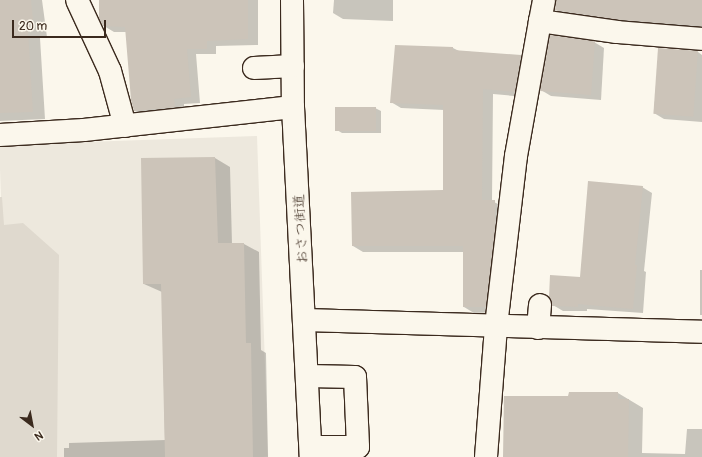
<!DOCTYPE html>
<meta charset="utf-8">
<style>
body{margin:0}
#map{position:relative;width:702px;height:457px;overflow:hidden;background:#fbf7ec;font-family:Pangolin,"Klee One",sans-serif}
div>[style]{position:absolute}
.built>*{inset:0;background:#ede8dd;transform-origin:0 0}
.green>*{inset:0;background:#dfd9ce}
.shadow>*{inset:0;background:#0003;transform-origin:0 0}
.building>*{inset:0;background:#ccc4b9;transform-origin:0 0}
.roads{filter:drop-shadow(1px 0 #3b2a1e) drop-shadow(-1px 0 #3b2a1e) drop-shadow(0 1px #3b2a1e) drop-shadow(0 -1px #3b2a1e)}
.minor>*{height:22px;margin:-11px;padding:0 11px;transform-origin:11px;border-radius:11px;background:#fbf7ec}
span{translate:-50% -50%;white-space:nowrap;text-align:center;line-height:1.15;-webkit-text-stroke:3px #fbf7ec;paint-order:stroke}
.street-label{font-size:14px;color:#3b2a1e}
.north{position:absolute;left:12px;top:405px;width:40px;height:40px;-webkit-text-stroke:3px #fbf7ec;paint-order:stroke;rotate:148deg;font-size:11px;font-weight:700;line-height:16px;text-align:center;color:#3b2a1e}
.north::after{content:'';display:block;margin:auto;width:14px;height:18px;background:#3b2a1e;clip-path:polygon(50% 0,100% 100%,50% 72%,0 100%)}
.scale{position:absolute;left:12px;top:20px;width:94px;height:18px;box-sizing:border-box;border:2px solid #3b2a1e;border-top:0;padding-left:5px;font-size:12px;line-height:14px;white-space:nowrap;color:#3b2a1e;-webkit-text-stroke:3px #fbf7ec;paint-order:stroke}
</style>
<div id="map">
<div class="built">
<div style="left:257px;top:136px;width:321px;height:258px;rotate:88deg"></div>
</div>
<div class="green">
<div style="clip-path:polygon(0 197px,2px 197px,4px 225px,23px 223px,59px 255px,57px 457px,0 457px)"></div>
</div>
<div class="shadow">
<div style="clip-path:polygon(0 0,42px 0,47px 37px,40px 38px,45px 119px,0 121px)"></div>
<div style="clip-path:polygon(100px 0,258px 0,258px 45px,216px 46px,216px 54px,196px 54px,200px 103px,184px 104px,184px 113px,145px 116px,135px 111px,126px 32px,114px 32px,104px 26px)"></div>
<div style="clip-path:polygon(334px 0,393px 0,393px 21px,343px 19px,333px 13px)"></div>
<div style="clip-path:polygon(557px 0,702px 0,702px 31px,566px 16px,556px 10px)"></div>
<div style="clip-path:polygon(594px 42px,604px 48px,601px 100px,551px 96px,541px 90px)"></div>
<div style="clip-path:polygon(396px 46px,453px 48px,459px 51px,521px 56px,531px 62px,525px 97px,493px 94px,492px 201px,504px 207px,496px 312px,474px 313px,464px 307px,464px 252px,363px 252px,353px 246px,444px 191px,444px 110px,401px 108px,391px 102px)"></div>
<div style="clip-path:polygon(659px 49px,698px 52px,702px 55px,702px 122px,664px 119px,654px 113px)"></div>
<div style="clip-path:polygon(375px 108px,381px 111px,381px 133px,342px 133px,337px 130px)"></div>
<div style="clip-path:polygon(215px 158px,230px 167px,232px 244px,244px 244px,259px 252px,261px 350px,266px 353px,268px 457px,64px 457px,64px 448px,69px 448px,69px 443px,165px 440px,162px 292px,144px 284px)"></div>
<div style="clip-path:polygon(642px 187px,652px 193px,644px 271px,646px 272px,643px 313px,587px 309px,587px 311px,563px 311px,553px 305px,581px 278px)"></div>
<div style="left:700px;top:270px;width:2px;height:45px"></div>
<div style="clip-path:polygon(618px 393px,643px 408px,642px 453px,685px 454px,687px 429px,702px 429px,702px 457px,505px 457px,569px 397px)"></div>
</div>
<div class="building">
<div style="clip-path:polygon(0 0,31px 0,34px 30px,28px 31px,33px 112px,0 113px)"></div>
<div style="clip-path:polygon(99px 0,248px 0,248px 39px,207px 41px,207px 49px,187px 49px,191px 97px,174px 99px,175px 107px,134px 111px,131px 100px,125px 27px,103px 26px,99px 18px)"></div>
<div style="clip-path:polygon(556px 0,702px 0,702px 26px,618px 20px,555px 10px)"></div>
<div style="clip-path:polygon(550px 35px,595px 41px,591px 95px,540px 91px)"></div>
<div style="clip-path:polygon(395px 45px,453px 47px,453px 50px,521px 55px,515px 92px,483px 89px,482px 200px,495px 200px,495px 230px,486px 307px,463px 307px,463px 246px,352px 246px,351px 192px,443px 190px,443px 105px,390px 103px)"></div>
<div style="left:658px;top:48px;width:40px;height:66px;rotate:4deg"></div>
<div style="left:335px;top:107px;width:41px;height:24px"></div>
<div style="clip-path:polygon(215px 157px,218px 243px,244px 243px,246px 343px,251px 343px,253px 457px,165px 457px,161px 284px,143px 284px,141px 158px)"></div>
<div style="clip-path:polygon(588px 181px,643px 186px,635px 265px,637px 265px,633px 309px,578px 304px,578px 307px,552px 306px,549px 297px,550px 275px,580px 277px)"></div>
<div style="clip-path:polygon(569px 392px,618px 392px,618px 399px,629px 399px,628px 457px,503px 457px,504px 396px,568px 396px)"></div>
</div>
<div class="roads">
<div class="minor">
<div style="left:77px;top:0;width:78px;rotate:65.1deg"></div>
<div style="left:110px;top:71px;width:57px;rotate:74.7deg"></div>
<div style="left:292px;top:0;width:107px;rotate:89.5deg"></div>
<div style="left:293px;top:107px;width:350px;rotate:87.1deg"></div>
<div style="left:540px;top:21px;width:21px;rotate:-79deg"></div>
<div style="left:254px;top:68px;width:39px;rotate:-3deg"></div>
<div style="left:0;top:135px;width:84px;rotate:-3.4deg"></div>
<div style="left:84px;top:130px;width:210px;rotate:-6.3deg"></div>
<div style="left:305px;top:320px;width:397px;rotate:1.7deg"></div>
<div style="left:538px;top:328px;width:23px;rotate:-85deg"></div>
<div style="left:308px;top:376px;width:47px;rotate:1.2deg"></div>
<div style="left:355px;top:377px;width:70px;rotate:87.5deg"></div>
<div style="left:358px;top:447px;width:47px;rotate:180deg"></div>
<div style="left:486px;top:457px;width:131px;rotate:-85.6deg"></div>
<div style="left:496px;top:326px;width:171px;rotate:-83.3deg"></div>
<div style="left:516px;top:156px;width:137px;rotate:-79.9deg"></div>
<div style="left:540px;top:21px;width:78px;rotate:8.1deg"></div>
<div style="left:617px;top:32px;width:85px;rotate:4.7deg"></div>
</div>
</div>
<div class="street-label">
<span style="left:301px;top:229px;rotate:-93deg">おさつ街道</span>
</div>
<div class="north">N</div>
<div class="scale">20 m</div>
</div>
